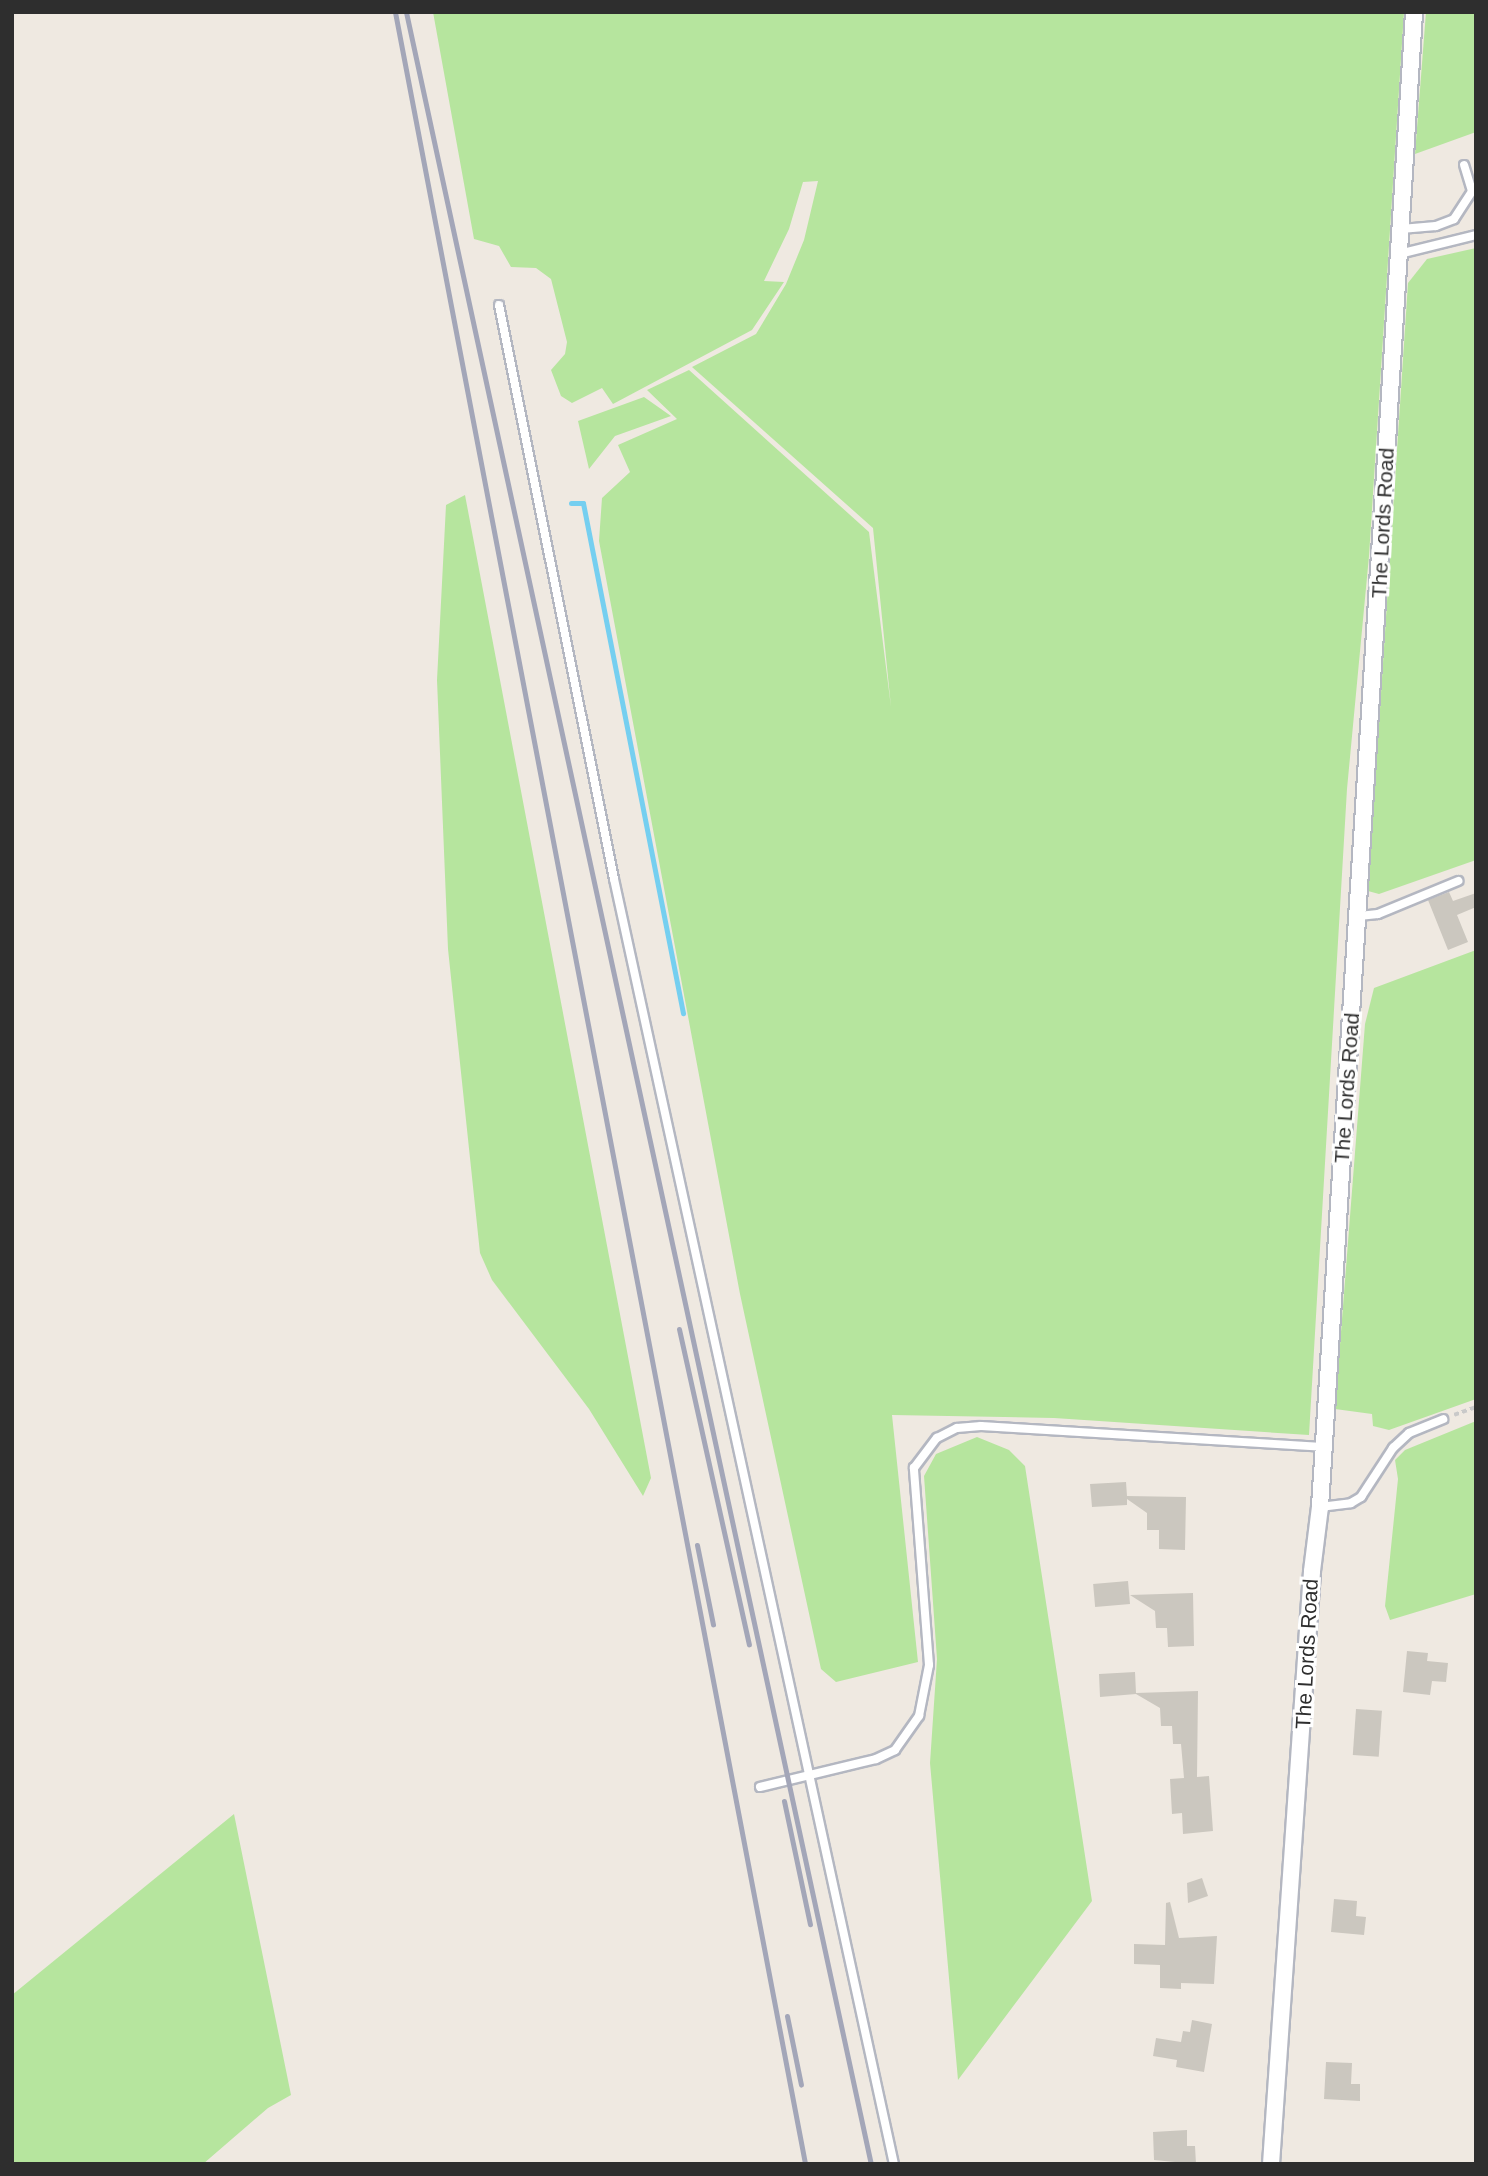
<!DOCTYPE html>
<style>
body{margin:0}
#map{position:relative;width:1488px;height:2176px;overflow:hidden;background:#efe9e1;font-family:Helvetica,sans-serif}
div>[style]{position:absolute}
.green>*{inset:0;background:#b6e59e}
.stream>*{height:5px;margin:-2.5px;padding:0 2.5px;transform-origin:2.5px;border-radius:2.5px;background:#75cff0}
.building>*{inset:0;background:#cbc7bf;transform-origin:0 0}
.path>*{height:3.5px;margin-top:-1.75px;transform-origin:0;background:repeating-linear-gradient(90deg,#c9c9c9 0 5px,transparent 0 8.5px)}
.roads{filter:drop-shadow(2px 0 #b4b7c1) drop-shadow(-2px 0 #b4b7c1) drop-shadow(0 2px #b4b7c1) drop-shadow(0 -2px #b4b7c1)}
.service>*{height:8px;margin:-4px;padding:0 4px;transform-origin:4px;border-radius:4px;background:#fff}
.minor>*{height:16px;margin:-8px;padding:0 8px;transform-origin:8px;border-radius:8px;background:#fff}
.rail>*{height:5px;margin:-2.5px;padding:0 2.5px;transform-origin:2.5px;border-radius:2.5px;background:#a3a6b8}
span{translate:-50% -50%;white-space:nowrap;text-align:center;line-height:1.15;-webkit-text-stroke:6px #fff;paint-order:stroke}
.street-label{font-size:21px;color:#2e2e2e}
.frame{position:absolute;inset:0;border:14px solid #2e2e2e;pointer-events:none}
</style>
<div id="map">
<div class="green">
<div style="clip-path:polygon(433px 12px,1404px 12px,1369px 556px,1347px 789px,1309px 1435px,1054px 1418px,892px 1415px,918px 1662px,836px 1682px,821px 1669px,740px 1294px,599px 541px,602px 498px,630px 472px,618px 445px,677px 419px,647px 390px,689px 370px,869px 532px,891px 707px,873px 528px,692px 367px,756px 334px,786px 284px,804px 240px,818px 181px,803px 182px,789px 229px,764px 281px,784px 282px,752px 330px,613px 404px,602px 388px,572px 403px,561px 396px,551px 370px,565px 354px,567px 342px,551px 279px,536px 268px,511px 267px,499px 246px,474px 239px)"></div>
<div style="clip-path:polygon(1426px 12px,1476px 12px,1476px 132px,1415px 154px)"></div>
<div style="clip-path:polygon(1476px 248px,1476px 860px,1379px 894px,1368px 891px,1408px 283px,1427px 259px)"></div>
<div style="clip-path:polygon(644px 397px,671px 416px,615px 436px,589px 469px,578px 421px)"></div>
<div style="clip-path:polygon(465px 495px,651px 1478px,643px 1496px,589px 1409px,492px 1280px,480px 1253px,448px 949px,437px 680px,446px 505px)"></div>
<div style="clip-path:polygon(1476px 950px,1476px 1399px,1389px 1430px,1373px 1426px,1372px 1414px,1335px 1409px,1365px 1024px,1374px 988px)"></div>
<div style="clip-path:polygon(1476px 1421px,1476px 1594px,1390px 1620px,1385px 1606px,1398px 1479px,1395px 1460px,1405px 1450px)"></div>
<div style="clip-path:polygon(977px 1437px,1009px 1450px,1025px 1466px,1092px 1901px,958px 2080px,930px 1763px,937px 1659px,924px 1476px,936px 1454px)"></div>
<div style="clip-path:polygon(234px 1814px,291px 2095px,268px 2108px,203px 2164px,12px 2164px,12px 1995px)"></div>
</div>
<div class="stream">
<div style="left:571px;top:503px;width:12px"></div>
<div style="left:583px;top:503px;width:520px;rotate:78.91deg"></div>
</div>
<div class="building">
<div style="clip-path:polygon(1449px 892px,1453px 901px,1476px 893px,1476px 907px,1457px 915px,1468px 942px,1448px 950px,1428px 900px)"></div>
<div style="clip-path:polygon(1126px 1482px,1127px 1496px,1186px 1497px,1185px 1550px,1159px 1549px,1159px 1530px,1147px 1530px,1147px 1513px,1127px 1499px,1127px 1505px,1092px 1507px,1090px 1484px)"></div>
<div style="left:1128px;top:1581px;width:23px;height:35px;rotate:85deg"></div>
<div style="clip-path:polygon(1193px 1593px,1194px 1646px,1168px 1647px,1167px 1628px,1156px 1628px,1155px 1611px,1130px 1595px)"></div>
<div style="clip-path:polygon(1407px 1651px,1428px 1653px,1427px 1661px,1448px 1663px,1446px 1682px,1432px 1681px,1430px 1695px,1403px 1692px)"></div>
<div style="clip-path:polygon(1135px 1672px,1136px 1693px,1198px 1691px,1197px 1777px,1209px 1776px,1213px 1831px,1183px 1834px,1182px 1813px,1172px 1814px,1170px 1779px,1184px 1778px,1181px 1744px,1173px 1744px,1172px 1726px,1161px 1726px,1160px 1708px,1136px 1694px,1100px 1697px,1099px 1674px)"></div>
<div style="left:1356px;top:1709px;width:26px;height:46px;rotate:4deg"></div>
<div style="clip-path:polygon(1202px 1878px,1208px 1896px,1188px 1903px,1187px 1883px)"></div>
<div style="clip-path:polygon(1334px 1899px,1357px 1901px,1356px 1916px,1366px 1917px,1364px 1935px,1331px 1932px)"></div>
<div style="clip-path:polygon(1170px 1902px,1179px 1938px,1217px 1936px,1214px 1984px,1181px 1983px,1181px 1989px,1160px 1988px,1160px 1965px,1134px 1964px,1134px 1944px,1165px 1945px,1166px 1903px)"></div>
<div style="clip-path:polygon(1192px 2020px,1212px 2024px,1204px 2072px,1176px 2067px,1177px 2060px,1153px 2056px,1156px 2038px,1181px 2042px,1183px 2031px,1190px 2032px)"></div>
<div style="clip-path:polygon(1326px 2062px,1352px 2063px,1351px 2084px,1360px 2084px,1360px 2101px,1324px 2099px)"></div>
<div style="clip-path:polygon(1187px 2130px,1187px 2146px,1195px 2146px,1196px 2164px,1154px 2160px,1153px 2132px)"></div>
</div>
<div class="path">
<div style="left:1454px;top:1415px;width:23px;rotate:-20deg"></div>
</div>
<div class="roads">
<div class="service">
<div style="left:1401px;top:229px;width:35px;rotate:-5deg"></div>
<div style="left:1436px;top:226px;width:19px;rotate:-21deg"></div>
<div style="left:1454px;top:219px;width:33px;rotate:-57deg"></div>
<div style="left:1472px;top:191px;width:27px;rotate:-107deg"></div>
<div style="left:1399px;top:254px;width:79px;rotate:-13.9deg"></div>
<div style="left:499px;top:305px;width:585px;rotate:78.67deg"></div>
<div style="left:614px;top:879px;width:1315px;rotate:77.71deg"></div>
<div style="left:1359px;top:916px;width:19px;rotate:-6deg"></div>
<div style="left:1378px;top:914px;width:87px;rotate:-22.4deg"></div>
<div style="left:1320px;top:1507px;width:31px;rotate:-7deg"></div>
<div style="left:1351px;top:1503px;width:12px;rotate:-31deg"></div>
<div style="left:1361px;top:1497px;width:59px;rotate:-56.9deg"></div>
<div style="left:1393px;top:1448px;width:22px;rotate:-43deg"></div>
<div style="left:1409px;top:1433px;width:37px;rotate:-22deg"></div>
<div style="left:760px;top:1787px;width:119px;rotate:-13.6deg"></div>
<div style="left:876px;top:1759px;width:21px;rotate:-25deg"></div>
<div style="left:895px;top:1750px;width:42px;rotate:-54.8deg"></div>
<div style="left:919px;top:1716px;width:52px;rotate:-78.9deg"></div>
<div style="left:929px;top:1665px;width:198px;rotate:-94.4deg"></div>
<div style="left:914px;top:1468px;width:38px;rotate:-53deg"></div>
<div style="left:937px;top:1438px;width:22px;rotate:-27deg"></div>
<div style="left:957px;top:1428px;width:24px;rotate:-5deg"></div>
<div style="left:981px;top:1426px;width:342px;rotate:3.5deg"></div>
</div>
<div class="minor">
<div style="left:1271px;top:2164px;width:594px;rotate:-86.04deg"></div>
<div style="left:1312px;top:1571px;width:64px;rotate:-82.9deg"></div>
<div style="left:1320px;top:1507px;width:1498px;rotate:-86.4deg"></div>
</div>
</div>
<div class="rail">
<div style="left:395px;top:12px;width:2191px;rotate:79.21deg"></div>
<div style="left:406px;top:12px;width:2202px;rotate:77.81deg"></div>
<div style="left:679px;top:1329px;width:323px;rotate:77.5deg"></div>
<div style="left:697px;top:1545px;width:81px;rotate:78.6deg"></div>
<div style="left:784px;top:1801px;width:126px;rotate:78.1deg"></div>
<div style="left:787px;top:2016px;width:70px;rotate:78.5deg"></div>
</div>
<div class="street-label">
<span style="left:1383px;top:523px;rotate:-87deg">The Lords Road</span>
<span style="left:1347px;top:1088px;rotate:-86deg">The Lords Road</span>
<span style="left:1307px;top:1654px;rotate:-87deg">The Lords Road</span>
</div>
<div class="frame"></div>
</div>
